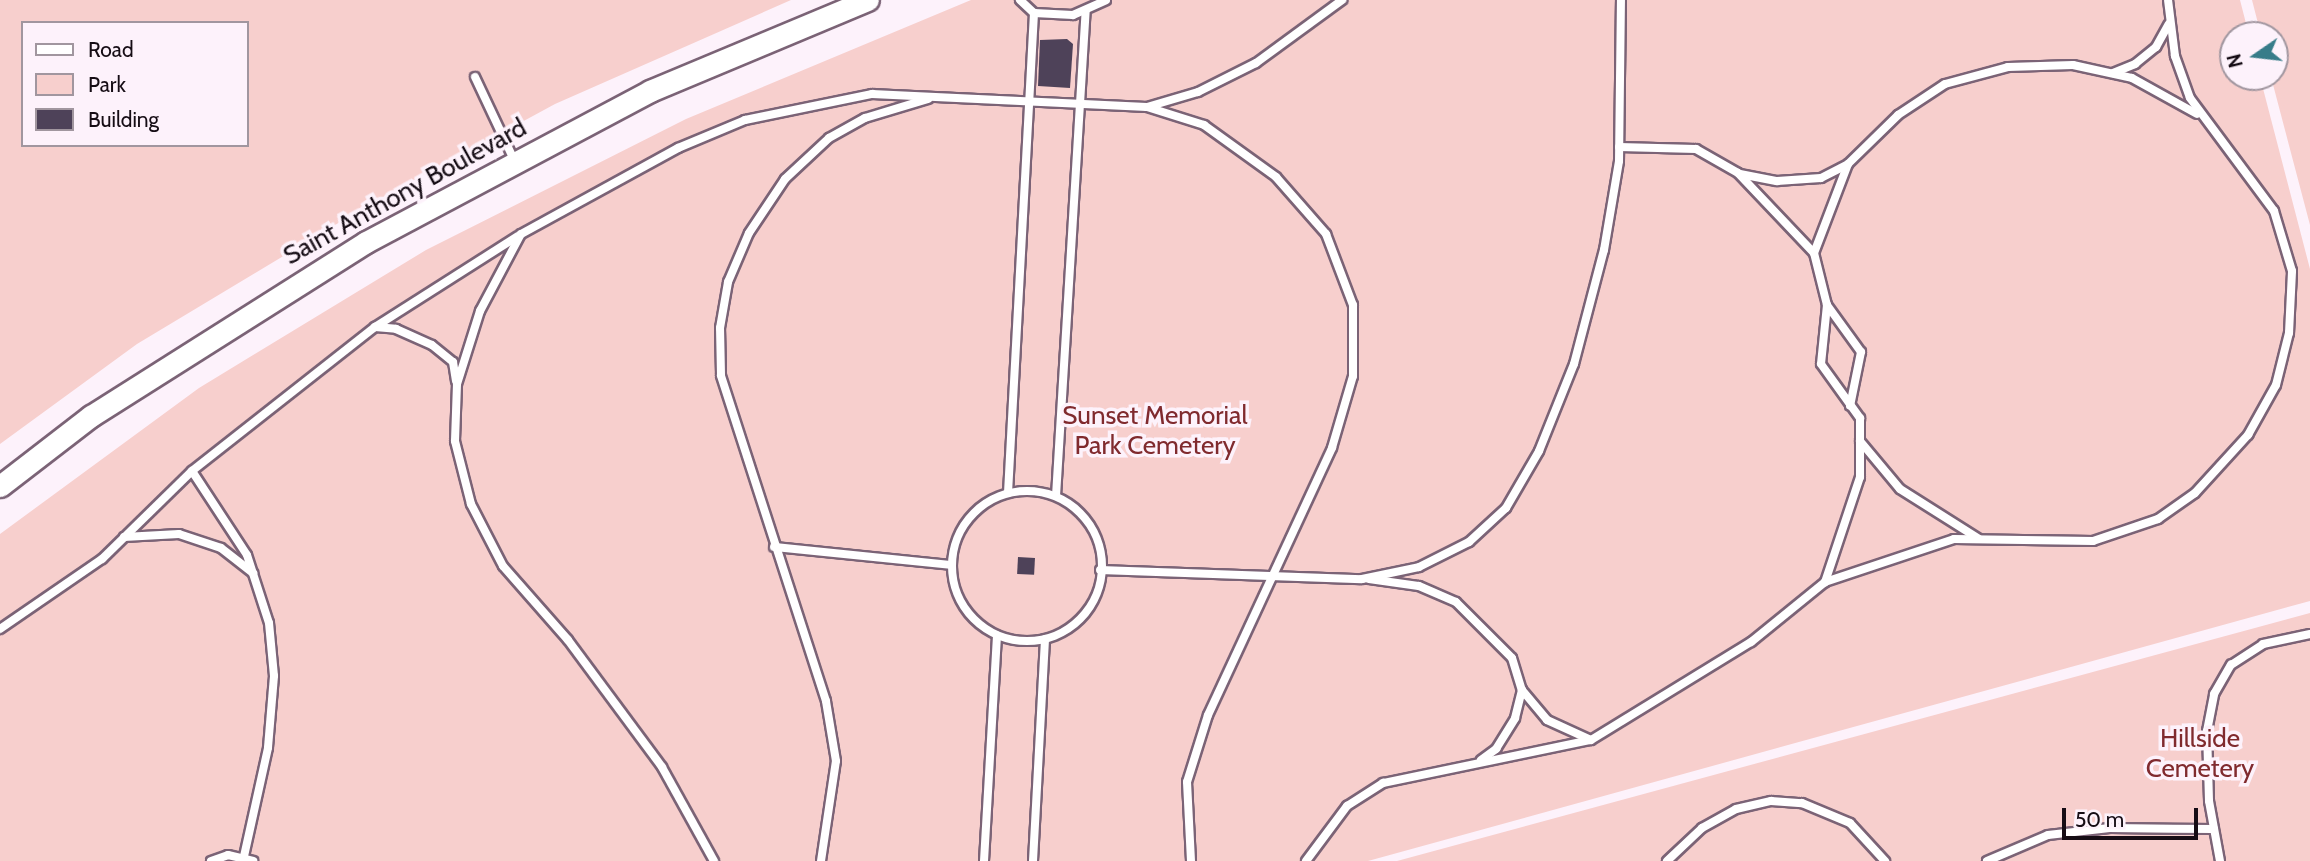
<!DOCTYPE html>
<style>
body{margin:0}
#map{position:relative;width:2310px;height:861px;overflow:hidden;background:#fdf2fb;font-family:Cabin,sans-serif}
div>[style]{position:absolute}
.green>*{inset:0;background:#f7cfcd}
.building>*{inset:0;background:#4e4259;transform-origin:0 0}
.roads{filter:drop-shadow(2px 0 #7b6376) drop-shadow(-2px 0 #7b6376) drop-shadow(0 2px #7b6376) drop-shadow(0 -2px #7b6376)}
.service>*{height:8px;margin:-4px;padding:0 4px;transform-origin:4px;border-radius:4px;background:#fff}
.service>.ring{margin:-4px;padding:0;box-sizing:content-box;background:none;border:8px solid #fff;border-radius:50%}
.tertiary>*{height:21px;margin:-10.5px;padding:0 10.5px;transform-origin:10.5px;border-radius:10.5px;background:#fff}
span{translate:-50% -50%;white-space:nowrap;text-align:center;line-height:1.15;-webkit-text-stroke:7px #fdf2fb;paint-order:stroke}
.street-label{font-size:26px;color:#160d15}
.park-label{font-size:26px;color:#802a2e}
.legend{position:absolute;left:21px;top:21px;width:228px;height:126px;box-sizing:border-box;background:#fdf2fb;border:2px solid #a1969f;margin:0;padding:9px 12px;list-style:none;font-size:21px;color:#160d15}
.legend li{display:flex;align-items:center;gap:14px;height:35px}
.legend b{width:35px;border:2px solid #a1969f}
.north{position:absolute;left:2219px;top:21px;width:70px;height:70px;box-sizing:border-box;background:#fdf2fb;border:2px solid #a1969f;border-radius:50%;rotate:256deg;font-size:19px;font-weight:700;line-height:28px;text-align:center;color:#160d15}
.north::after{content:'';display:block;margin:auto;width:24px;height:32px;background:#377c89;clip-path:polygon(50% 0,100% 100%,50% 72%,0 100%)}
.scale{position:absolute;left:2062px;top:808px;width:136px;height:32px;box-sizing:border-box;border:4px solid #160d15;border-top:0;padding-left:9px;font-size:21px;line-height:24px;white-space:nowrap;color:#160d15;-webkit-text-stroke:5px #fdf2fb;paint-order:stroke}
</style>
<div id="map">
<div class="green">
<div style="clip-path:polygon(evenodd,0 0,791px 0,555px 104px,370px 204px,137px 344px,0 444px,0 0,23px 23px,247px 23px,247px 145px,23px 145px,23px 23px)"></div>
<div style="clip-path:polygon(971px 0,2240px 0,2249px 35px,2233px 35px,2233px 77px,2260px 77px,2310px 269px,2310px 601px,1368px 861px,0 861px,0 534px,199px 388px,426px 250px,686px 119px)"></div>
<div style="clip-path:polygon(2252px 0,2310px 0,2310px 225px,2271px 77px,2275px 35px,2261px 35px)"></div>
<div style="clip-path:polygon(2310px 613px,2310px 861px,1397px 861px)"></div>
</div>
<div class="building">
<div style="clip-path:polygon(1067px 39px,1073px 44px,1070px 88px,1038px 86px,1040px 40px)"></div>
<div style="left:1018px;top:557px;width:17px;height:17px;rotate:3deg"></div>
</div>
<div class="roads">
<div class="service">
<div style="left:1020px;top:0;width:19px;rotate:43deg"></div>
<div style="left:1034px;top:13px;width:39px;rotate:3deg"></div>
<div style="left:1073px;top:15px;width:36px;rotate:-24deg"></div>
<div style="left:2113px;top:73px;width:24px;rotate:-22deg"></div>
<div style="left:2135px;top:64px;width:27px;rotate:-39deg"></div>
<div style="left:2156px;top:47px;width:26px;rotate:-61deg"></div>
<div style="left:475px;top:77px;width:92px;rotate:64.8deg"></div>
<div style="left:1147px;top:107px;width:53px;rotate:-16.4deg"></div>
<div style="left:1198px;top:92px;width:65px;rotate:-26.6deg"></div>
<div style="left:1256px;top:63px;width:107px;rotate:-36.2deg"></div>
<div style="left:1619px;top:147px;width:77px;rotate:1.5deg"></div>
<div style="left:1696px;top:149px;width:48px;rotate:29.7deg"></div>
<div style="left:1738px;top:173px;width:110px;rotate:46.5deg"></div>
<div style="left:1814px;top:253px;width:54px;rotate:76deg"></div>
<div style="left:1827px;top:305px;width:59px;rotate:95.8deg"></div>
<div style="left:1821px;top:364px;width:67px;rotate:54.2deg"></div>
<div style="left:1860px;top:418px;width:59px;rotate:90deg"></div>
<div style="left:1860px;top:477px;width:111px;rotate:108.4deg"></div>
<div style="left:1740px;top:174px;width:38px;rotate:11deg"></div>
<div style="left:1777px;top:181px;width:44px;rotate:-3.9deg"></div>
<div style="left:1821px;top:178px;width:30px;rotate:-27deg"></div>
<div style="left:1814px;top:253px;width:95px;rotate:-69.1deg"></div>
<div style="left:1848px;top:164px;width:70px;rotate:-44.4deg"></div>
<div style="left:1898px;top:115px;width:56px;rotate:-33.4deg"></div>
<div style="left:1945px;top:84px;width:65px;rotate:-15.1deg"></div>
<div style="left:2008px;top:67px;width:65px;rotate:-1.8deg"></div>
<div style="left:2073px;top:65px;width:60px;rotate:12.4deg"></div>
<div style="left:2132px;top:78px;width:74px;rotate:29deg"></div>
<div style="left:1827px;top:305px;width:58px;rotate:54.1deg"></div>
<div style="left:1861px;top:352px;width:55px;rotate:101.5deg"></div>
<div style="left:375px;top:327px;width:21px;rotate:5deg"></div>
<div style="left:396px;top:329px;width:39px;rotate:24deg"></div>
<div style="left:432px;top:345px;width:27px;rotate:39deg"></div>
<div style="left:453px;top:362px;width:19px;rotate:81deg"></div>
<div style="left:1860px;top:441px;width:62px;rotate:50.2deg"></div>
<div style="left:1900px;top:489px;width:93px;rotate:32.3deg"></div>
<div style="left:192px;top:471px;width:100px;rotate:56.8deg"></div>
<div style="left:247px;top:555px;width:71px;rotate:72.1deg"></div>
<div style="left:269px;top:623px;width:53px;rotate:84.6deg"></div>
<div style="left:274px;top:676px;width:72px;rotate:94.8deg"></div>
<div style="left:268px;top:748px;width:111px;rotate:102.5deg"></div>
<div class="ring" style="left:952px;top:491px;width:142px;height:142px"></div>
<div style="left:1008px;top:493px;width:481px;rotate:-86.9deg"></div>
<div style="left:1056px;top:496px;width:486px;rotate:-86.5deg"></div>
<div style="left:124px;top:537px;width:55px;rotate:-3.1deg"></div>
<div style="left:179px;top:534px;width:44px;rotate:18.4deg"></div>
<div style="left:221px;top:548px;width:41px;rotate:38deg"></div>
<div style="left:774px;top:547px;width:178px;rotate:5.8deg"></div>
<div style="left:1100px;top:570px;width:262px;rotate:2deg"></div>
<div style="left:1362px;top:579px;width:58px;rotate:-11.9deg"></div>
<div style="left:1419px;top:567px;width:56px;rotate:-26.6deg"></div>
<div style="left:1469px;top:542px;width:50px;rotate:-42.6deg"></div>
<div style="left:1506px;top:508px;width:66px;rotate:-59.9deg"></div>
<div style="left:1539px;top:451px;width:94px;rotate:-68.1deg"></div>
<div style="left:1574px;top:364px;width:118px;rotate:-75.3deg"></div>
<div style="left:1604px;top:250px;width:90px;rotate:-80.4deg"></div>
<div style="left:1619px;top:161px;width:161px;rotate:-89.3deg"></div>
<div style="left:1369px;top:579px;width:50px;rotate:8deg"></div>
<div style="left:1419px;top:586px;width:40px;rotate:23.4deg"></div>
<div style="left:1456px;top:602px;width:79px;rotate:45deg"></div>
<div style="left:1512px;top:658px;width:34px;rotate:73deg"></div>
<div style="left:1522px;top:690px;width:39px;rotate:50deg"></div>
<div style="left:1547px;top:720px;width:48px;rotate:24.4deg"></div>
<div style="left:0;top:629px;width:124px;rotate:-34.5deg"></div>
<div style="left:102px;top:559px;width:126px;rotate:-44.4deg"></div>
<div style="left:192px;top:471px;width:233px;rotate:-38.2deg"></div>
<div style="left:375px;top:327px;width:169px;rotate:-32.5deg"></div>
<div style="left:1481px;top:760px;width:19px;rotate:-36deg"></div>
<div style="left:1496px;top:749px;width:36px;rotate:-58deg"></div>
<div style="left:1515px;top:718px;width:29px;rotate:-76deg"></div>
<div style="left:211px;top:861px;width:18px;rotate:-19deg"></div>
<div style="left:228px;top:855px;width:26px;rotate:13deg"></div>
<div style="left:714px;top:861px;width:107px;rotate:-119deg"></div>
<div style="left:662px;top:767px;width:158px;rotate:-126.5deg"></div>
<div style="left:568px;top:640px;width:98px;rotate:-131.3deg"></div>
<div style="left:503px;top:566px;width:70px;rotate:-117.3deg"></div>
<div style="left:471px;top:504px;width:65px;rotate:-104.3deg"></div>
<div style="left:455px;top:441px;width:57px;rotate:-88deg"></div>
<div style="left:457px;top:384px;width:77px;rotate:-72.5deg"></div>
<div style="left:480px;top:311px;width:87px;rotate:-62deg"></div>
<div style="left:521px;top:234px;width:179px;rotate:-28.7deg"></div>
<div style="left:678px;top:148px;width:73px;rotate:-22.7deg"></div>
<div style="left:745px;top:120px;width:130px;rotate:-11.6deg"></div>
<div style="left:872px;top:94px;width:275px;rotate:2.7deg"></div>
<div style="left:1147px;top:107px;width:60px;rotate:17.5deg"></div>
<div style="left:1204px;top:125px;width:89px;rotate:35.8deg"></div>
<div style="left:1276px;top:177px;width:76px;rotate:48.7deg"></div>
<div style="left:1326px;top:234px;width:76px;rotate:69.2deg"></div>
<div style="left:1353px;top:305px;width:71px;rotate:90deg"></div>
<div style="left:1353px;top:376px;width:75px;rotate:106.3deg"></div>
<div style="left:1332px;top:448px;width:294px;rotate:114.9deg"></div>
<div style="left:1208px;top:715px;width:70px;rotate:107.4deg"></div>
<div style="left:1187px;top:782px;width:79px;rotate:87.1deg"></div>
<div style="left:821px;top:861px;width:101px;rotate:-81.5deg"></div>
<div style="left:836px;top:761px;width:61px;rotate:-99.5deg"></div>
<div style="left:826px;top:701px;width:342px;rotate:-107.9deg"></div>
<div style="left:721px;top:375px;width:47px;rotate:-91.2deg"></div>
<div style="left:720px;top:328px;width:47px;rotate:-80.1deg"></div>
<div style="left:728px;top:282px;width:53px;rotate:-66.8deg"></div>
<div style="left:749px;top:233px;width:65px;rotate:-56.3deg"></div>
<div style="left:785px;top:179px;width:60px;rotate:-43deg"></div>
<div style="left:829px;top:138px;width:41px;rotate:-29.1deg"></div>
<div style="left:865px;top:118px;width:66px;rotate:-16.8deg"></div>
<div style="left:984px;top:861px;width:226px;rotate:-86.7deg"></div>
<div style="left:1033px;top:861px;width:222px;rotate:-86.9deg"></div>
<div style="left:1306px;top:861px;width:69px;rotate:-53.3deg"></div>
<div style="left:1347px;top:806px;width:43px;rotate:-32.6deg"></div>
<div style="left:1383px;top:783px;width:212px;rotate:-11.7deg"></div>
<div style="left:1591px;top:740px;width:188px;rotate:-31.5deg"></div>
<div style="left:1751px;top:642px;width:95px;rotate:-39deg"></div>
<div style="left:1825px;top:582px;width:136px;rotate:-18.4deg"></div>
<div style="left:1954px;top:539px;width:139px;rotate:0.8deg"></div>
<div style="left:2093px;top:541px;width:69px;rotate:-18.7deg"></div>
<div style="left:2158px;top:519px;width:45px;rotate:-35.1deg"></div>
<div style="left:2195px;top:493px;width:79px;rotate:-47.6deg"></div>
<div style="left:2248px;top:435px;width:57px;rotate:-60.8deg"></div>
<div style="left:2276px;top:385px;width:54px;rotate:-76deg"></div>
<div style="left:2289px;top:333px;width:62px;rotate:-87.2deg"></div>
<div style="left:2292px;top:271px;width:63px;rotate:-106.7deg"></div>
<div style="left:2274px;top:211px;width:141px;rotate:-126.6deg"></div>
<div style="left:2190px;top:98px;width:45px;rotate:-109.7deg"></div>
<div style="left:2175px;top:56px;width:56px;rotate:-97.1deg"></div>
<div style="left:1667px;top:861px;width:48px;rotate:-43.3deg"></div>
<div style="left:1702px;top:828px;width:39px;rotate:-29deg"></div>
<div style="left:1736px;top:809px;width:36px;rotate:-13deg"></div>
<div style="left:1771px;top:801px;width:31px;rotate:4deg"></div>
<div style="left:1802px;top:803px;width:52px;rotate:22.6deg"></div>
<div style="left:1850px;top:823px;width:52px;rotate:47.4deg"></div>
<div style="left:1987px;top:861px;width:66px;rotate:-23.1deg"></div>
<div style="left:2048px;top:835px;width:62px;rotate:-6.4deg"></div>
<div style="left:2110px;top:828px;width:104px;rotate:0.6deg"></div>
<div style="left:2220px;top:861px;width:61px;rotate:-100.4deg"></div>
<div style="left:2209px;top:801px;width:70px;rotate:-91.6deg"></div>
<div style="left:2207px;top:731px;width:38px;rotate:-79deg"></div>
<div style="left:2214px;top:694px;width:34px;rotate:-60deg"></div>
<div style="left:2231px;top:665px;width:38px;rotate:-33deg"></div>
<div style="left:2263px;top:644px;width:48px;rotate:-12deg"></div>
</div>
<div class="tertiary">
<div style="left:0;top:486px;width:115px;rotate:-37.6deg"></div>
<div style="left:91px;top:416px;width:325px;rotate:-32.3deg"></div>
<div style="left:366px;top:242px;width:322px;rotate:-28deg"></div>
<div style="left:650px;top:91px;width:236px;rotate:-22.7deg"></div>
</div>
</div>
<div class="street-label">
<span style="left:405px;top:192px;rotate:-29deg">Saint Anthony Boulevard</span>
</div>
<div class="park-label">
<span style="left:1155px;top:431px">Sunset Memorial<br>Park Cemetery</span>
<span style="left:2200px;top:754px">Hillside<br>Cemetery</span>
</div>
<ul class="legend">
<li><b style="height:9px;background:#fff"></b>Road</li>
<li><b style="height:19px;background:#f7cfcd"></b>Park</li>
<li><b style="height:19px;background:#4e4259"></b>Building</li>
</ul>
<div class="north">N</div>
<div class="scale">50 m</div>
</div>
